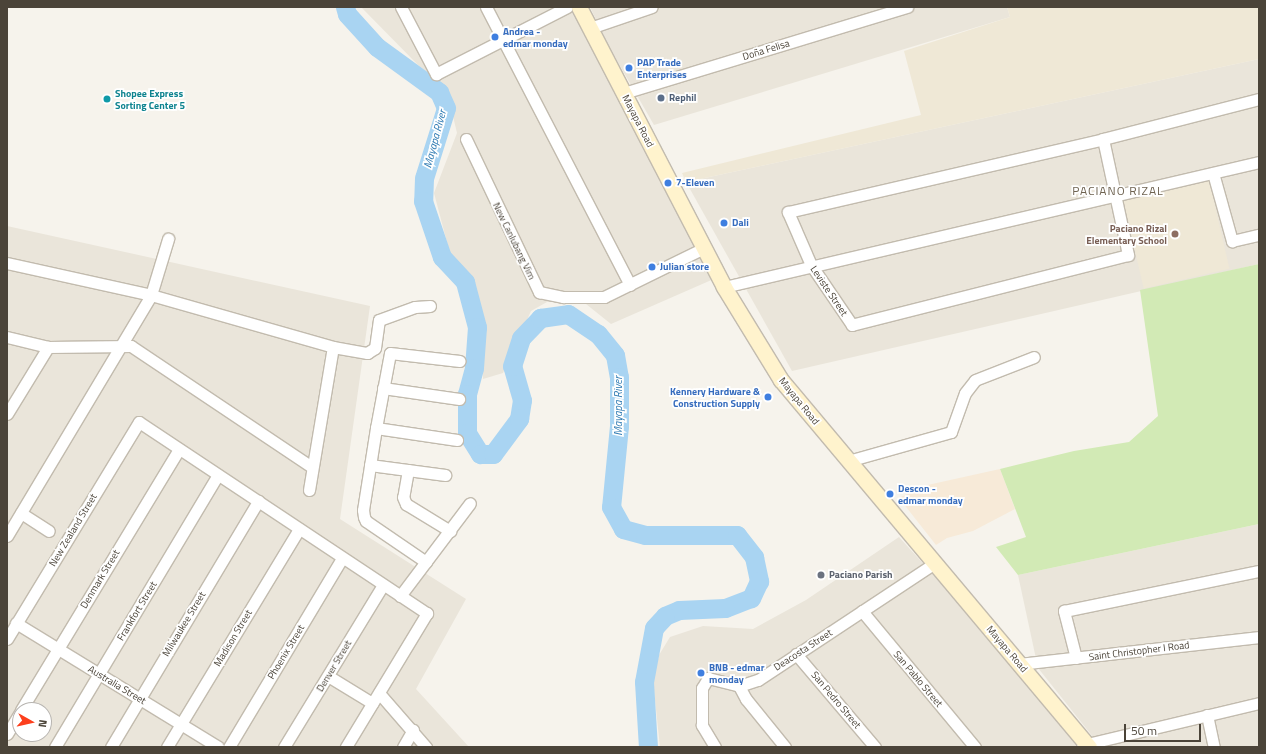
<!DOCTYPE html>
<meta charset="utf-8">
<style>
body{margin:0}
#map{position:relative;width:1266px;height:754px;overflow:hidden;background:#f6f3ec;font-family:"Titillium Web",sans-serif}
div>[style]{position:absolute}
.residential>*{inset:0;background:#eae5da}
.commercial>*{inset:0;background:#f7ead8}
.education>*{inset:0;background:#efe8d6;transform-origin:0 0}
.green>*{inset:0;background:#d2eab5}
.river>*{height:19px;margin:-9.5px;padding:0 9.5px;transform-origin:9.5px;border-radius:9.5px;background:#a9d4f2}
.roads{filter:drop-shadow(1px 0 #c2bbae) drop-shadow(-1px 0 #c2bbae) drop-shadow(0 1px #c2bbae) drop-shadow(0 -1px #c2bbae)}
.street>*{height:11px;margin:-5.5px;padding:0 5.5px;transform-origin:5.5px;border-radius:5.5px;background:#fff}
.secondary>*{height:15px;margin:-7.5px;padding:0 7.5px;transform-origin:7.5px;border-radius:7.5px;background:#fff3cd}
.dots>*{width:11px;height:11px;translate:-50% -50%;box-sizing:border-box;border:2px solid #fff;border-radius:50%}
span{translate:-50% -50%;white-space:nowrap;text-align:center;line-height:1.15;-webkit-text-stroke:3.5px #fff;paint-order:stroke}
.shop-label{font-size:10px;color:#366cbe;font-weight:700}
.left{translate:0 -50%;text-align:left}
.right{translate:-100% -50%;text-align:right}
.street-label{font-size:10px;color:#4b4439}
.culture-label{font-size:10px;color:#0d838f;font-weight:700}
.service-label{font-size:10px;color:#4e5e75;font-weight:700}
.education-label{font-size:10px;color:#785e54;font-weight:700}
.worship-label{font-size:10px;color:#5b616d;font-weight:700}
.water-label{font-size:11px;color:#2e7ab2;font-style:italic}
.quarter-label{font-size:12px;color:#6e6250;letter-spacing:1px}
.frame{position:absolute;inset:0;border:8px solid #4b4439;pointer-events:none}
.north{position:absolute;left:12px;top:702px;width:40px;height:40px;box-sizing:border-box;background:#fff;border:1px solid #b7b4b0;border-radius:50%;rotate:98deg;font-size:11px;font-weight:700;line-height:16px;text-align:center;color:#4b4439}
.north::after{content:'';display:block;margin:auto;width:14px;height:18px;background:#fc3f1d;clip-path:polygon(50% 0,100% 100%,50% 72%,0 100%)}
.scale{position:absolute;left:1124px;top:724px;width:77px;height:18px;box-sizing:border-box;border:2px solid #4b4439;border-top:0;padding-left:5px;font-size:12px;line-height:14px;white-space:nowrap;color:#4b4439;-webkit-text-stroke:3px #fff;paint-order:stroke}
</style>
<div id="map">
<div class="residential">
<div style="clip-path:polygon(361px 7px,572px 7px,716px 278px,611px 324px,581px 300px,547px 302px,531px 311px,503px 373px,483px 379px,480px 303px,449px 250px,434px 193px,457px 133px,446px 87px,418px 65px)"></div>
<div style="clip-path:polygon(590px 7px,1007px 7px,1010px 17px,654px 125px,608px 45px)"></div>
<div style="clip-path:polygon(1259px 59px,1259px 264px,792px 371px,686px 182px)"></div>
<div style="clip-path:polygon(evenodd,7px 226px,370px 306px,340px 519px,466px 599px,416px 689px,469px 747px,7px 747px,7px 226px,20px 710px,44px 710px,44px 734px,20px 734px,20px 710px)"></div>
<div style="clip-path:polygon(1259px 524px,1259px 747px,1101px 747px,1038px 668px,1018px 575px)"></div>
<div style="clip-path:polygon(899px 537px,1028px 679px,1083px 747px,660px 747px,653px 681px,659px 655px,670px 637px,703px 626px,753px 629px,806px 600px)"></div>
</div>
<div class="commercial">
<div style="clip-path:polygon(1000px 469px,1015px 509px,973px 531px,947px 538px,936px 545px,899px 498px,923px 486px)"></div>
</div>
<div class="education">
<div style="clip-path:polygon(1007px 7px,1259px 7px,1259px 59px,686px 182px,682px 173px,921px 115px,904px 51px,1010px 17px)"></div>
<div style="left:1209px;top:180px;width:91px;height:88px;rotate:77deg"></div>
</div>
<div class="green">
<div style="clip-path:polygon(1259px 264px,1259px 524px,1018px 575px,996px 547px,1026px 537px,1000px 469px,1074px 451px,1129px 442px,1158px 416px,1140px 290px)"></div>
</div>
<div class="river">
<div style="left:345px;top:7px;width:7px;rotate:74deg"></div>
<div style="left:347px;top:14px;width:45px;rotate:47.7deg"></div>
<div style="left:377px;top:47px;width:77px;rotate:36deg"></div>
<div style="left:439px;top:92px;width:17px;rotate:66deg"></div>
<div style="left:446px;top:108px;width:73px;rotate:107.4deg"></div>
<div style="left:424px;top:178px;width:23px;rotate:92deg"></div>
<div style="left:423px;top:201px;width:59px;rotate:71.3deg"></div>
<div style="left:442px;top:257px;width:34px;rotate:47deg"></div>
<div style="left:465px;top:282px;width:47px;rotate:75.1deg"></div>
<div style="left:477px;top:327px;width:41px;rotate:94.2deg"></div>
<div style="left:474px;top:368px;width:27px;rotate:105deg"></div>
<div style="left:467px;top:394px;width:39px;rotate:90deg"></div>
<div style="left:467px;top:433px;width:25px;rotate:58deg"></div>
<div style="left:480px;top:454px;width:13px"></div>
<div style="left:493px;top:454px;width:44px;rotate:-53.4deg"></div>
<div style="left:519px;top:419px;width:19px;rotate:-81deg"></div>
<div style="left:522px;top:400px;width:35px;rotate:-106deg"></div>
<div style="left:512px;top:366px;width:29px;rotate:-72deg"></div>
<div style="left:521px;top:338px;width:28px;rotate:-46deg"></div>
<div style="left:540px;top:318px;width:28px;rotate:-8deg"></div>
<div style="left:568px;top:314px;width:36px;rotate:34deg"></div>
<div style="left:598px;top:334px;width:27px;rotate:51deg"></div>
<div style="left:615px;top:355px;width:22px;rotate:80deg"></div>
<div style="left:619px;top:377px;width:49px;rotate:90deg"></div>
<div style="left:619px;top:426px;width:81px;rotate:95.6deg"></div>
<div style="left:611px;top:507px;width:25px;rotate:61deg"></div>
<div style="left:623px;top:529px;width:23px;rotate:15deg"></div>
<div style="left:645px;top:535px;width:92px"></div>
<div style="left:737px;top:535px;width:28px;rotate:52deg"></div>
<div style="left:754px;top:557px;width:25px;rotate:78deg"></div>
<div style="left:759px;top:581px;width:19px;rotate:115deg"></div>
<div style="left:751px;top:598px;width:28px;rotate:159deg"></div>
<div style="left:725px;top:608px;width:46px;rotate:177.5deg"></div>
<div style="left:679px;top:610px;width:15px;rotate:157deg"></div>
<div style="left:665px;top:616px;width:16px;rotate:133deg"></div>
<div style="left:654px;top:628px;width:55px;rotate:100.5deg"></div>
<div style="left:644px;top:682px;width:65px;rotate:86.5deg"></div>
</div>
<div class="roads">
<div class="street">
<div style="left:401px;top:7px;width:76px;rotate:62.4deg"></div>
<div style="left:436px;top:74px;width:147px;rotate:-27.1deg"></div>
<div style="left:486px;top:7px;width:313px;rotate:62.6deg"></div>
<div style="left:590px;top:28px;width:65px;rotate:-18.7deg"></div>
<div style="left:624px;top:93px;width:296px;rotate:-16.9deg"></div>
<div style="left:466px;top:139px;width:170px;rotate:64.5deg"></div>
<div style="left:539px;top:292px;width:25px;rotate:12deg"></div>
<div style="left:563px;top:297px;width:41px"></div>
<div style="left:604px;top:297px;width:111px;rotate:-26.1deg"></div>
<div style="left:1103px;top:139px;width:119px;rotate:77.8deg"></div>
<div style="left:1128px;top:255px;width:285px;rotate:165.8deg"></div>
<div style="left:852px;top:325px;width:73px;rotate:-124.3deg"></div>
<div style="left:811px;top:265px;width:58px;rotate:-113.5deg"></div>
<div style="left:788px;top:212px;width:323px;rotate:-13deg"></div>
<div style="left:1103px;top:139px;width:161px;rotate:-14.4deg"></div>
<div style="left:1213px;top:173px;width:71px;rotate:74.4deg"></div>
<div style="left:1232px;top:241px;width:28px;rotate:-13deg"></div>
<div style="left:7px;top:263px;width:148px;rotate:12.5deg"></div>
<div style="left:151px;top:295px;width:189px;rotate:15.9deg"></div>
<div style="left:333px;top:347px;width:35px;rotate:10deg"></div>
<div style="left:367px;top:353px;width:9px;rotate:-32deg"></div>
<div style="left:375px;top:348px;width:28px;rotate:-82deg"></div>
<div style="left:379px;top:320px;width:38px;rotate:-20deg"></div>
<div style="left:415px;top:307px;width:15px;rotate:-4deg"></div>
<div style="left:724px;top:287px;width:549px;rotate:-13.15deg"></div>
<div style="left:7px;top:337px;width:42px;rotate:13.7deg"></div>
<div style="left:48px;top:347px;width:83px;rotate:-0.7deg"></div>
<div style="left:131px;top:346px;width:218px;rotate:33.8deg"></div>
<div style="left:383px;top:388px;width:77px;rotate:8.2deg"></div>
<div style="left:7px;top:414px;width:79px;rotate:-58.5deg"></div>
<div style="left:376px;top:428px;width:82px;rotate:8.4deg"></div>
<div style="left:848px;top:461px;width:107px;rotate:-15.7deg"></div>
<div style="left:951px;top:432px;width:41px;rotate:-70.3deg"></div>
<div style="left:965px;top:393px;width:16px;rotate:-52deg"></div>
<div style="left:975px;top:380px;width:63px;rotate:-21.3deg"></div>
<div style="left:370px;top:465px;width:76px;rotate:7.6deg"></div>
<div style="left:408px;top:470px;width:27px;rotate:100deg"></div>
<div style="left:403px;top:497px;width:8px;rotate:67deg"></div>
<div style="left:406px;top:504px;width:52px;rotate:31.5deg"></div>
<div style="left:309px;top:490px;width:145px;rotate:-80.5deg"></div>
<div style="left:21px;top:513px;width:33px;rotate:33deg"></div>
<div style="left:7px;top:536px;width:281px;rotate:-59.1deg"></div>
<div style="left:151px;top:295px;width:59px;rotate:-73.1deg"></div>
<div style="left:426px;top:562px;width:73px;rotate:-145.7deg"></div>
<div style="left:366px;top:521px;width:4px;rotate:-117deg"></div>
<div style="left:364px;top:517px;width:7px;rotate:-98deg"></div>
<div style="left:363px;top:510px;width:83px;rotate:-81deg"></div>
<div style="left:376px;top:428px;width:76px;rotate:-79.4deg"></div>
<div style="left:390px;top:353px;width:70px;rotate:6.5deg"></div>
<div style="left:400px;top:596px;width:116px;rotate:-53deg"></div>
<div style="left:862px;top:611px;width:177px;rotate:50.3deg"></div>
<div style="left:16px;top:623px;width:237px;rotate:31.5deg"></div>
<div style="left:7px;top:639px;width:254px;rotate:-58.7deg"></div>
<div style="left:139px;top:422px;width:346px;rotate:33.6deg"></div>
<div style="left:427px;top:613px;width:157px;rotate:121.2deg"></div>
<div style="left:796px;top:654px;width:122px;rotate:49.7deg"></div>
<div style="left:1076px;top:658px;width:49px;rotate:-104.3deg"></div>
<div style="left:1064px;top:611px;width:199px;rotate:-11.6deg"></div>
<div style="left:1019px;top:664px;width:242px;rotate:-6.4deg"></div>
<div style="left:328px;top:676px;width:52px;rotate:31.5deg"></div>
<div style="left:739px;top:686px;width:15px;rotate:62deg"></div>
<div style="left:746px;top:699px;width:62px;rotate:50.9deg"></div>
<div style="left:379px;top:693px;width:72px;rotate:49deg"></div>
<div style="left:21px;top:710px;width:305px;rotate:-58.8deg"></div>
<div style="left:1207px;top:715px;width:33px;rotate:78deg"></div>
<div style="left:7px;top:734px;width:26px;rotate:-59deg"></div>
<div style="left:55px;top:747px;width:317px;rotate:-59.1deg"></div>
<div style="left:111px;top:747px;width:287px;rotate:-59.1deg"></div>
<div style="left:167px;top:747px;width:255px;rotate:-58.8deg"></div>
<div style="left:229px;top:747px;width:220px;rotate:-59.1deg"></div>
<div style="left:284px;top:747px;width:190px;rotate:-58.6deg"></div>
<div style="left:403px;top:747px;width:20px;rotate:-60deg"></div>
<div style="left:715px;top:747px;width:26px;rotate:-121deg"></div>
<div style="left:702px;top:725px;width:37px;rotate:-90deg"></div>
<div style="left:702px;top:688px;width:12px;rotate:-59deg"></div>
<div style="left:708px;top:678px;width:32px;rotate:14deg"></div>
<div style="left:739px;top:686px;width:20px;rotate:-18deg"></div>
<div style="left:758px;top:680px;width:212px;rotate:-33.5deg"></div>
<div style="left:1082px;top:747px;width:6px;rotate:-31deg"></div>
<div style="left:1087px;top:744px;width:177px;rotate:-13.4deg"></div>
</div>
<div class="secondary">
<div style="left:579px;top:7px;width:315px;rotate:62.6deg"></div>
<div style="left:724px;top:287px;width:109px;rotate:58.5deg"></div>
<div style="left:781px;top:380px;width:479px;rotate:50deg"></div>
</div>
</div>
<div class="dots">
<div style="left:495px;top:37px;background:#3f7fe0"></div>
<div style="left:629px;top:68px;background:#3f7fe0"></div>
<div style="left:661px;top:98px;background:#5c6f8a"></div>
<div style="left:107px;top:99px;background:#0f9aa8"></div>
<div style="left:668px;top:183px;background:#3f7fe0"></div>
<div style="left:724px;top:223px;background:#3f7fe0"></div>
<div style="left:1175px;top:234px;background:#8d6e63"></div>
<div style="left:652px;top:267px;background:#3f7fe0"></div>
<div style="left:768px;top:397px;background:#3f7fe0"></div>
<div style="left:890px;top:494px;background:#3f7fe0"></div>
<div style="left:821px;top:575px;background:#6b7280"></div>
<div style="left:701px;top:673px;background:#3f7fe0"></div>
</div>
<div class="shop-label">
<span class="left" style="left:503px;top:37px">Andrea -<br>edmar monday</span>
<span class="left" style="left:637px;top:68px">PAP Trade<br>Enterprises</span>
<span class="left" style="left:676px;top:183px">7-Eleven</span>
<span class="left" style="left:732px;top:223px">Dali</span>
<span class="left" style="left:660px;top:267px">Julian store</span>
<span class="right" style="left:760px;top:397px">Kennery Hardware &amp;<br>Construction Supply</span>
<span class="left" style="left:898px;top:494px">Descon -<br>edmar monday</span>
<span class="left" style="left:709px;top:673px">BNB - edmar<br>monday</span>
</div>
<div class="street-label">
<span style="left:766px;top:50px;rotate:-17deg">Doña Felisa</span>
<span style="left:638px;top:121px;rotate:63deg">Mayapa Road</span>
<span style="left:514px;top:241px;rotate:64deg">New Canlubang Vim</span>
<span style="left:829px;top:291px;rotate:56deg">Leviste Street</span>
<span style="left:799px;top:401px;rotate:51deg">Mayapa Road</span>
<span style="left:73px;top:530px;rotate:-59deg">New Zealand Street</span>
<span style="left:100px;top:579px;rotate:-59deg">Denmark Street</span>
<span style="left:137px;top:611px;rotate:-59deg">Frankfort Street</span>
<span style="left:184px;top:624px;rotate:-59deg">Milwaukee Street</span>
<span style="left:233px;top:638px;rotate:-59deg">Madison Street</span>
<span style="left:1007px;top:649px;rotate:50deg">Mayapa Road</span>
<span style="left:803px;top:650px;rotate:-33deg">Deacosta Street</span>
<span style="left:1139px;top:651px;rotate:-7deg">Saint Christopher I Road</span>
<span style="left:286px;top:652px;rotate:-59deg">Phoenix Street</span>
<span style="left:334px;top:666px;rotate:-59deg">Denver Street</span>
<span style="left:918px;top:679px;rotate:50deg">San Pablo Street</span>
<span style="left:117px;top:685px;rotate:31deg">Australia Street</span>
<span style="left:836px;top:700px;rotate:50deg">San Pedro Street</span>
</div>
<div class="culture-label">
<span class="left" style="left:115px;top:99px">Shopee Express<br>Sorting Center 5</span>
</div>
<div class="service-label">
<span class="left" style="left:669px;top:98px">Rephil</span>
</div>
<div class="education-label">
<span class="right" style="left:1167px;top:234px">Paciano Rizal<br>Elementary School</span>
</div>
<div class="worship-label">
<span class="left" style="left:829px;top:575px">Paciano Parish</span>
</div>
<div class="water-label">
<span style="left:435px;top:139px;rotate:-75deg">Mayapa River</span>
<span style="left:618px;top:406px;rotate:-90deg">Mayapa River</span>
</div>
<div class="quarter-label">
<span style="left:1118px;top:191px">PACIANO RIZAL</span>
</div>
<div class="frame"></div>
<div class="north">N</div>
<div class="scale">50 m</div>
</div>
